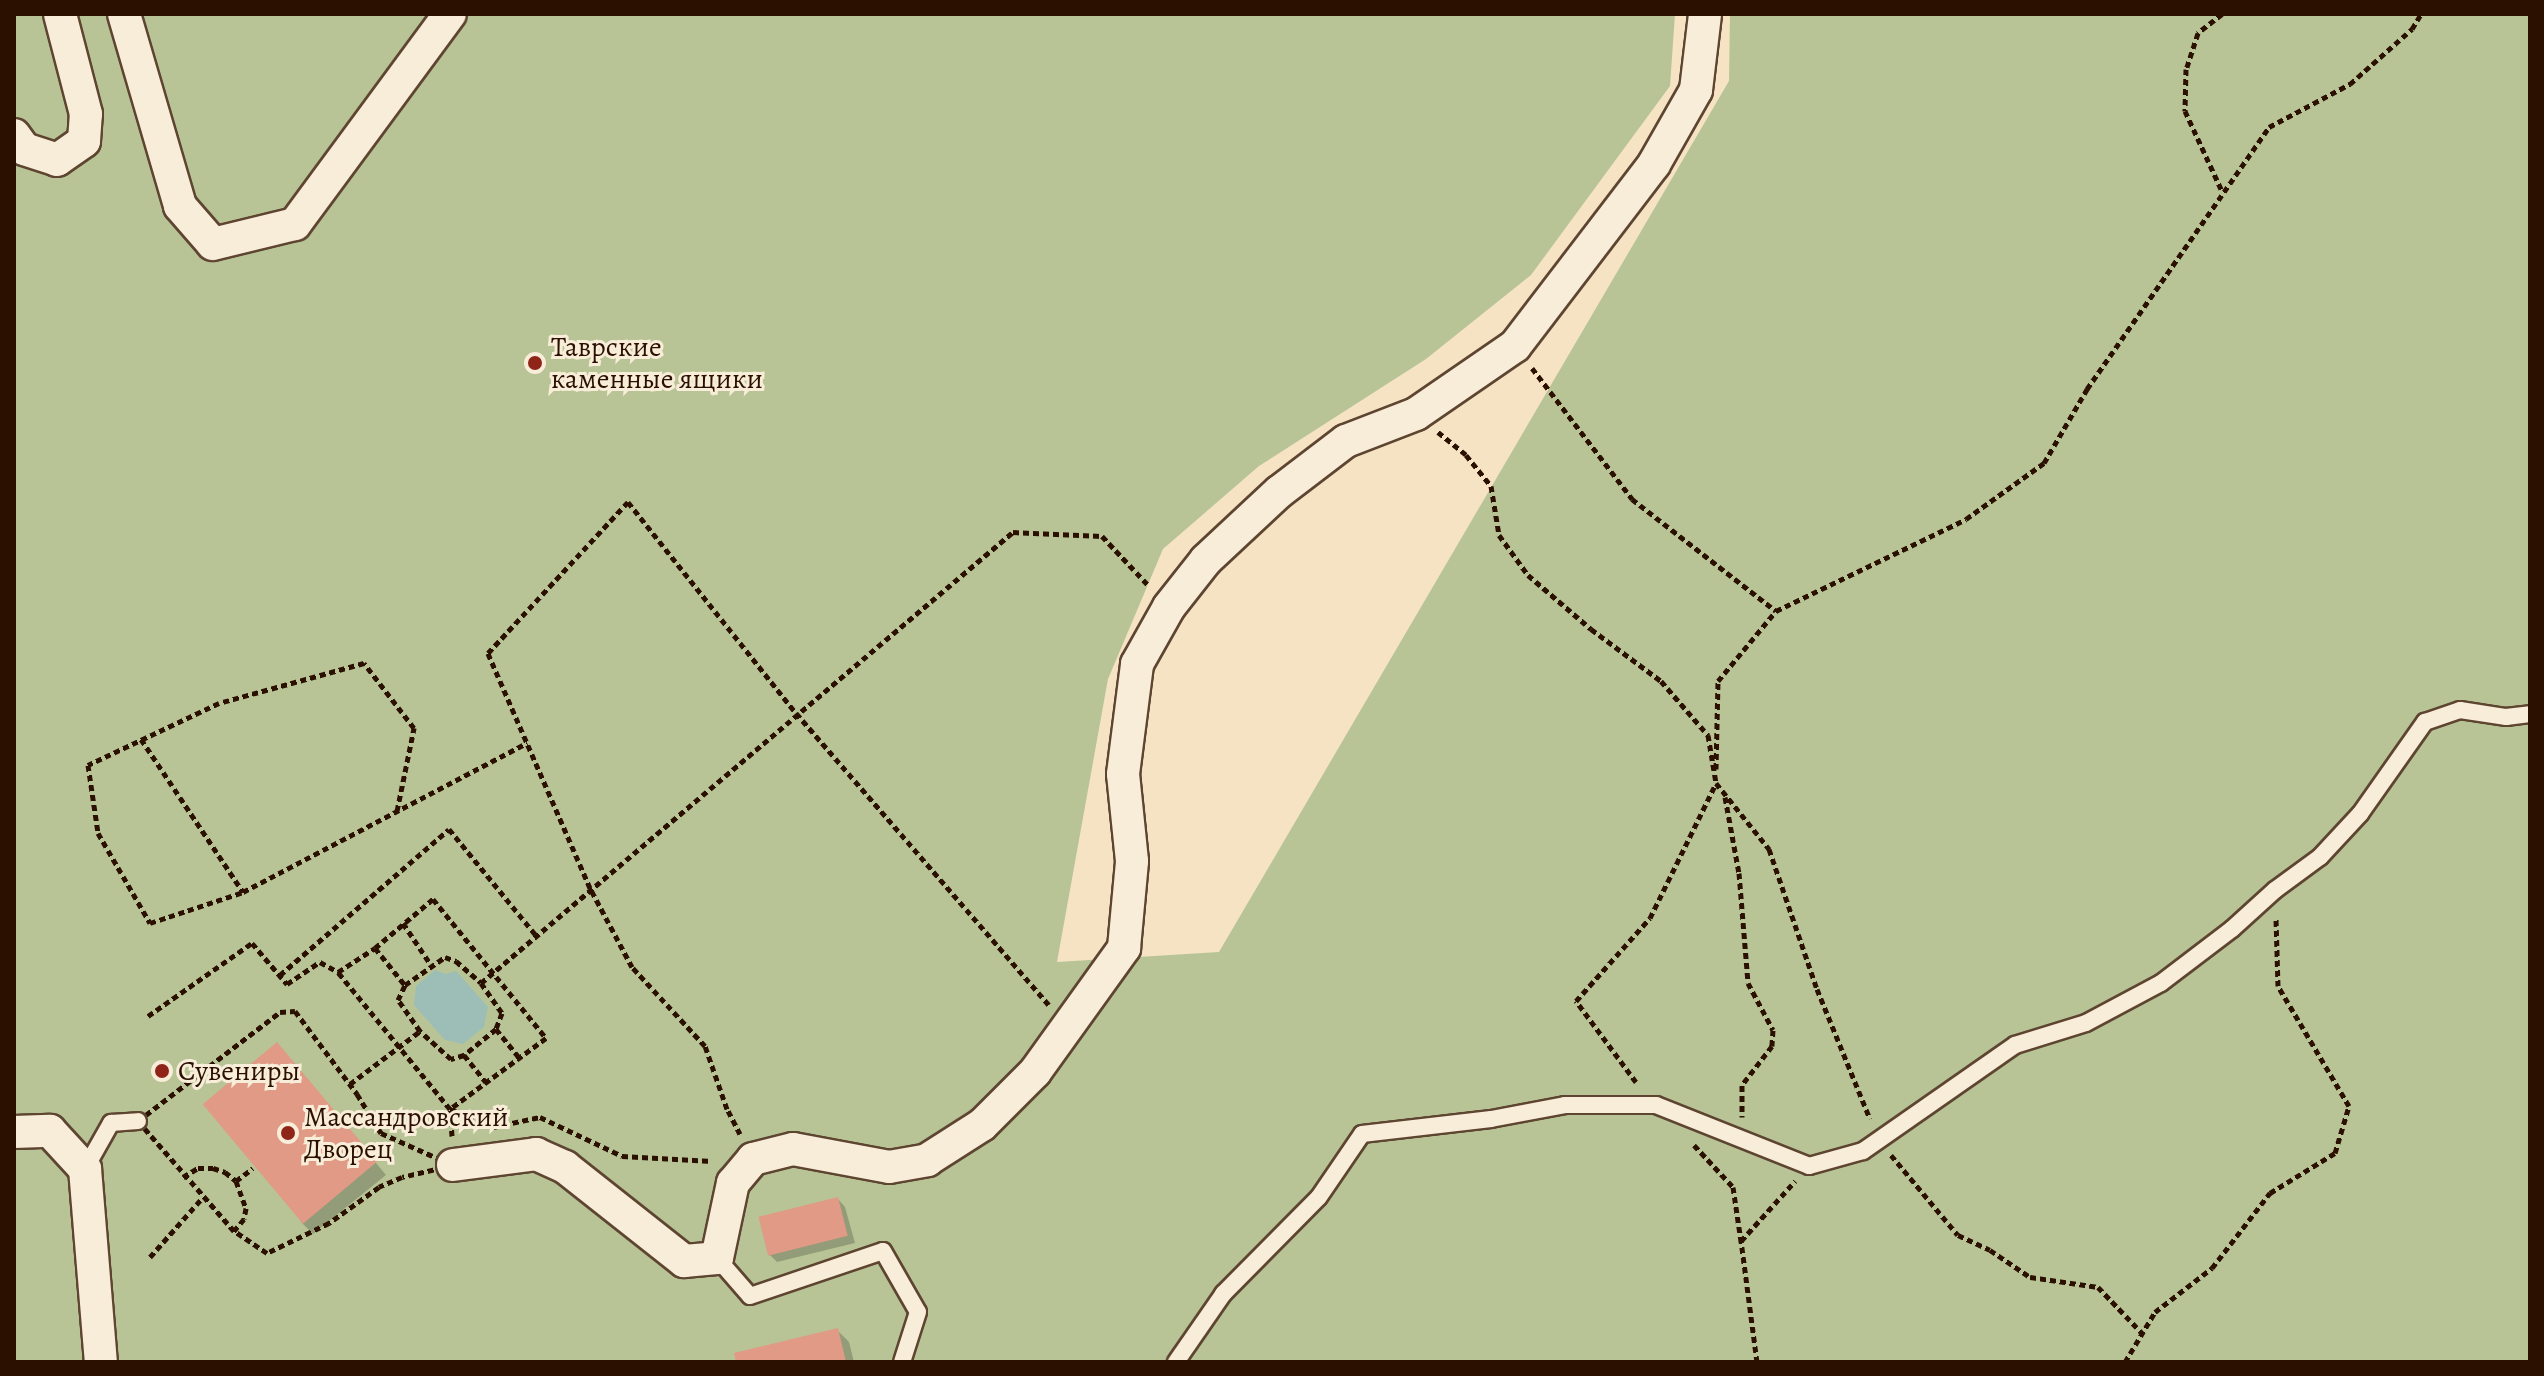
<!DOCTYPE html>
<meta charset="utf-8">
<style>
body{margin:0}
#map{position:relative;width:2544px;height:1376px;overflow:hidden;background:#f5e3c3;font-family:Alegreya,serif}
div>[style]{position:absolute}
.green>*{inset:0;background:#b8c496}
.water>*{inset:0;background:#9cbeb6}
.shadow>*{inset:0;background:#0003}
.building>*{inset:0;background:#e09a86;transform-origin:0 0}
.path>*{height:5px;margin-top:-2.5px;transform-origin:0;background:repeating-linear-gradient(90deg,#2b1000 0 6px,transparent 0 10px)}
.roads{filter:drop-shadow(2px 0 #5e4531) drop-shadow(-2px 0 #5e4531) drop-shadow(0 2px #5e4531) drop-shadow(0 -2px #5e4531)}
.service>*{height:16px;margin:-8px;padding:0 8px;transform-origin:8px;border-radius:8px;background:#f8edd8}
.minor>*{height:32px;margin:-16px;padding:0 16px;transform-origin:16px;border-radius:16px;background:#f8edd8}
.dots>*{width:22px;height:22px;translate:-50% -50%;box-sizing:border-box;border:4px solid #f8edd8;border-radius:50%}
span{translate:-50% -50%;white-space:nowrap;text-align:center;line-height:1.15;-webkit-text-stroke:6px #f8edd8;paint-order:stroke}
.poi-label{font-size:28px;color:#2b1000}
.left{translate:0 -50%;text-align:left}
.frame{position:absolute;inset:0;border:16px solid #2b1000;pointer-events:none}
</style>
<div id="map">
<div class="green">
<div style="clip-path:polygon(14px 14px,1675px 14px,1670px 86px,1531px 275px,1426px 359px,1259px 466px,1163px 549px,1108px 679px,1057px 962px,1219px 952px,1729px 81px,1730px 14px,2530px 14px,2530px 1362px,14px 1362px)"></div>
</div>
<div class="water">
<div style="clip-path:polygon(435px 970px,446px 974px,456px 971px,488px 1007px,484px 1027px,463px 1044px,445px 1040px,414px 1005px,416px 986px)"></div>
</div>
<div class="shadow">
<div style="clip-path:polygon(277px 1044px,386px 1175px,313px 1234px,301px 1222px)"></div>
<div style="clip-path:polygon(838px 1199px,845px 1207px,855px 1243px,777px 1262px,769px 1254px)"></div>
<div style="clip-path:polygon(837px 1330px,849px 1342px,854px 1362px,763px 1362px)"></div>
</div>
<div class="building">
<div style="left:277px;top:1042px;width:156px;height:97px;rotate:50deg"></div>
<div style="left:838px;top:1197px;width:40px;height:82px;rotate:76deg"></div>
<div style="clip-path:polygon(838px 1328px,846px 1362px,736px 1362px,734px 1353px)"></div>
</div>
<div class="path">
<div style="left:2222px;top:14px;width:31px;rotate:142deg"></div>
<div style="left:2198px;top:33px;width:38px;rotate:108deg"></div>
<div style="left:2186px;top:69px;width:42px;rotate:91.4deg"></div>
<div style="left:2185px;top:111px;width:88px;rotate:65.2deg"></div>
<div style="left:1532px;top:368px;width:165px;rotate:52.6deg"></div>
<div style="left:1632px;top:499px;width:182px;rotate:37.9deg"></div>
<div style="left:1776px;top:611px;width:211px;rotate:-25.8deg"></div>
<div style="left:1966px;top:519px;width:96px;rotate:-35.7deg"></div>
<div style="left:2044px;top:463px;width:86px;rotate:-59.8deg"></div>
<div style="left:2087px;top:389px;width:319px;rotate:-55.2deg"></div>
<div style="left:2269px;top:127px;width:92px;rotate:-28deg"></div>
<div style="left:2350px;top:84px;width:83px;rotate:-41.6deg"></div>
<div style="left:2412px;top:29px;width:17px;rotate:-59deg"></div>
<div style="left:1438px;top:432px;width:36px;rotate:39deg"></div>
<div style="left:1466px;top:455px;width:40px;rotate:51deg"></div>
<div style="left:1491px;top:486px;width:50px;rotate:80.7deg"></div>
<div style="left:1499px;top:535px;width:49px;rotate:54.1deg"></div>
<div style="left:1528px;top:575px;width:83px;rotate:40.6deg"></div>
<div style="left:1591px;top:629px;width:87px;rotate:36.6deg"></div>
<div style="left:1661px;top:681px;width:72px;rotate:49deg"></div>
<div style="left:1708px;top:735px;width:49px;rotate:80.5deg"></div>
<div style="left:1716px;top:783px;width:85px;rotate:51.2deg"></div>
<div style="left:1769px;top:849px;width:148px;rotate:71.1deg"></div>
<div style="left:1817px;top:989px;width:140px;rotate:67.8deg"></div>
<div style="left:141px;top:739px;width:184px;rotate:56.3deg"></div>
<div style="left:1716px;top:769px;width:88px;rotate:-88.7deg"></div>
<div style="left:1718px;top:681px;width:91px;rotate:-50.4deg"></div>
<div style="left:1725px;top:797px;width:77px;rotate:79.6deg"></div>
<div style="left:1739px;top:873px;width:110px;rotate:85.3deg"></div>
<div style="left:1748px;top:983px;width:53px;rotate:62deg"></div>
<div style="left:1773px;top:1030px;width:16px;rotate:94deg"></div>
<div style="left:1772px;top:1046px;width:49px;rotate:127.6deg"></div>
<div style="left:1742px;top:1085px;width:32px;rotate:90deg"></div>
<div style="left:397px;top:811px;width:85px;rotate:-78.4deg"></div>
<div style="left:414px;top:728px;width:82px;rotate:-127.6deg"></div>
<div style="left:364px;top:663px;width:150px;rotate:164.6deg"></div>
<div style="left:219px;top:703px;width:145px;rotate:154.7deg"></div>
<div style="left:88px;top:765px;width:69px;rotate:81.6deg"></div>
<div style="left:98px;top:833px;width:104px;rotate:60deg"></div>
<div style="left:150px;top:923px;width:98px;rotate:-18.4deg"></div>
<div style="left:243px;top:892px;width:321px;rotate:-27.7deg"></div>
<div style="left:433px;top:899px;width:179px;rotate:50.9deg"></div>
<div style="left:546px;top:1038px;width:119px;rotate:143.5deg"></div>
<div style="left:450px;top:1109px;width:177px;rotate:-129.3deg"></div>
<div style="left:338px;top:972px;width:44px;rotate:-33deg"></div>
<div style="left:375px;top:948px;width:76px;rotate:-40.2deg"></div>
<div style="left:403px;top:923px;width:50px;rotate:56.3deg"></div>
<div style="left:375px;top:948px;width:48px;rotate:51deg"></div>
<div style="left:445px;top:957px;width:12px;rotate:20deg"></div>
<div style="left:456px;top:961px;width:33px;rotate:41deg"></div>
<div style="left:481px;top:983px;width:37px;rotate:55deg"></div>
<div style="left:502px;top:1013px;width:17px;rotate:111deg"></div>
<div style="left:496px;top:1029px;width:41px;rotate:140.9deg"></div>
<div style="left:464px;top:1055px;width:14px;rotate:163deg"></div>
<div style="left:451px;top:1059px;width:42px;rotate:-137.9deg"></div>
<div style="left:420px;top:1031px;width:38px;rotate:-125deg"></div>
<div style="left:398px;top:1000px;width:17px;rotate:-65deg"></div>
<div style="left:405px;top:985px;width:49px;rotate:-35deg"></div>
<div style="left:280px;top:975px;width:223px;rotate:-40.8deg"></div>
<div style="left:449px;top:829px;width:136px;rotate:50.7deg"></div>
<div style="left:481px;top:983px;width:697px;rotate:-40.29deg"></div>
<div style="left:1013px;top:532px;width:89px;rotate:2.6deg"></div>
<div style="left:1102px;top:536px;width:69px;rotate:46.8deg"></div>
<div style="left:295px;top:1011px;width:104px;rotate:53.2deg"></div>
<div style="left:357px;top:1094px;width:46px;rotate:58.4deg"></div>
<div style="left:381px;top:1133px;width:79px;rotate:24deg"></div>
<div style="left:453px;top:1165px;width:52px;rotate:166.8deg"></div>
<div style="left:402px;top:1177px;width:25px;rotate:157deg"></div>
<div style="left:379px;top:1187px;width:62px;rotate:144.2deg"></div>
<div style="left:329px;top:1223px;width:69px;rotate:154.2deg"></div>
<div style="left:267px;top:1253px;width:40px;rotate:-146deg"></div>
<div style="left:234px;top:1231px;width:146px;rotate:-131.1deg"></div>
<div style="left:138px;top:1121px;width:179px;rotate:-37.5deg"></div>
<div style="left:280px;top:1012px;width:15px;rotate:-4deg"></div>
<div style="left:148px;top:1016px;width:127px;rotate:-35.1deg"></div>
<div style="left:252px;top:943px;width:54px;rotate:49.5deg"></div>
<div style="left:287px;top:984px;width:40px;rotate:-34deg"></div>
<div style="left:320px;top:962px;width:21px;rotate:29deg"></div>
<div style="left:496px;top:1029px;width:38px;rotate:51deg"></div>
<div style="left:464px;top:1055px;width:35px;rotate:51deg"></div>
<div style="left:1636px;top:1082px;width:101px;rotate:-126.5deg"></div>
<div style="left:1576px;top:1001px;width:111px;rotate:-48.3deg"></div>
<div style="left:1650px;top:918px;width:150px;rotate:-63.9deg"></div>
<div style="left:350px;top:1084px;width:88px;rotate:-37.1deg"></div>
<div style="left:740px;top:1134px;width:28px;rotate:-117deg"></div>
<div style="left:727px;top:1109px;width:67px;rotate:-109.2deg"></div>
<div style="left:705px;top:1046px;width:108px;rotate:-132.7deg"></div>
<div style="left:632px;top:967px;width:89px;rotate:-118deg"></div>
<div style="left:590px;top:888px;width:256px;rotate:-113.5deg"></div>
<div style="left:488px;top:653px;width:206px;rotate:-47.2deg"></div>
<div style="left:628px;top:502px;width:270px;rotate:51.5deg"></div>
<div style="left:796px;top:713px;width:386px;rotate:49.1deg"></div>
<div style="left:452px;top:1136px;width:27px;rotate:-94deg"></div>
<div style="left:450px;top:1109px;width:47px;rotate:22.7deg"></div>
<div style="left:493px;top:1127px;width:48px;rotate:-12deg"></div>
<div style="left:540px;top:1117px;width:91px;rotate:25.4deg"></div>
<div style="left:622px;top:1156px;width:90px;rotate:3.2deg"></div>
<div style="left:1694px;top:1145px;width:57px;rotate:47.1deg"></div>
<div style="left:1733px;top:1187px;width:55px;rotate:81.6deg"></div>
<div style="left:1891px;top:1155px;width:104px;rotate:50.1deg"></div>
<div style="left:1958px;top:1235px;width:35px;rotate:25deg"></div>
<div style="left:1990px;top:1250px;width:48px;rotate:34deg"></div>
<div style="left:2030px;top:1277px;width:69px;rotate:8.4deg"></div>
<div style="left:2098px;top:1287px;width:64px;rotate:46.3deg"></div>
<div style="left:183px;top:1177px;width:17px;rotate:-31deg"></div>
<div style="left:198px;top:1168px;width:15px"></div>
<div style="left:213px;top:1168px;width:13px;rotate:18deg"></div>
<div style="left:225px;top:1172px;width:14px;rotate:39deg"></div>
<div style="left:236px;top:1181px;width:29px;rotate:70deg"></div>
<div style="left:246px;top:1208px;width:11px;rotate:100deg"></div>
<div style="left:244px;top:1219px;width:16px;rotate:130deg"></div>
<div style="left:236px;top:1181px;width:21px;rotate:-37deg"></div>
<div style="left:150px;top:1257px;width:80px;rotate:-48.5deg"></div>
<div style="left:1757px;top:1362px;width:122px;rotate:-97.5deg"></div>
<div style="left:1741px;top:1241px;width:81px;rotate:-48deg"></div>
<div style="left:2125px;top:1362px;width:58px;rotate:-59deg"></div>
<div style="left:2155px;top:1312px;width:72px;rotate:-37.7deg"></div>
<div style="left:2212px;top:1268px;width:95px;rotate:-52.3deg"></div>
<div style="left:2270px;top:1193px;width:76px;rotate:-31.6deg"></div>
<div style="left:2335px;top:1153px;width:49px;rotate:-73.4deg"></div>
<div style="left:2349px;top:1106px;width:139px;rotate:-120.6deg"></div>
<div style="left:2278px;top:986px;width:67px;rotate:-91.7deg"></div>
</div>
<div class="roads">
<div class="service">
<div style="left:85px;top:1169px;width:53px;rotate:-60.5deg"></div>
<div style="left:111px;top:1123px;width:27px;rotate:-4deg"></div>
<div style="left:717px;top:1258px;width:50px;rotate:49deg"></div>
<div style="left:750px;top:1296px;width:140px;rotate:-18.7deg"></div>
<div style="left:883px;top:1251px;width:70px;rotate:60.2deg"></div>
<div style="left:918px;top:1312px;width:52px;rotate:107.7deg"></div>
<div style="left:1176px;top:1362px;width:83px;rotate:-55.3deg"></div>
<div style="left:1223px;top:1294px;width:136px;rotate:-45.3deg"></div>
<div style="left:1319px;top:1197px;width:76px;rotate:-55.7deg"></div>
<div style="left:1362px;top:1134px;width:130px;rotate:-6.6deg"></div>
<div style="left:1491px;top:1119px;width:75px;rotate:-10.7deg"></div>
<div style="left:1565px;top:1105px;width:91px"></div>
<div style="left:1656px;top:1105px;width:165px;rotate:21.7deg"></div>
<div style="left:1809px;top:1166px;width:56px;rotate:-15.5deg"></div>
<div style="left:1863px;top:1151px;width:185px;rotate:-34.9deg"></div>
<div style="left:2015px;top:1045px;width:74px;rotate:-17.2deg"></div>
<div style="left:2086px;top:1023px;width:85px;rotate:-28.1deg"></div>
<div style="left:2161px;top:983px;width:89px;rotate:-37.3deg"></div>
<div style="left:2232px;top:929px;width:58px;rotate:-42.2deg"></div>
<div style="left:2275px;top:890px;width:56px;rotate:-36.3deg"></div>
<div style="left:2320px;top:857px;width:59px;rotate:-47.1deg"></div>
<div style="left:2360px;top:814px;width:113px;rotate:-54.8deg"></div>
<div style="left:2425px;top:722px;width:37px;rotate:-19deg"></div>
<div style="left:2460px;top:710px;width:47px;rotate:8.7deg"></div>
<div style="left:2506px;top:717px;width:24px;rotate:-7deg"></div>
</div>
<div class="minor">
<div style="left:124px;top:14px;width:200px;rotate:73.7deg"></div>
<div style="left:180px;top:206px;width:50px;rotate:49deg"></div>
<div style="left:213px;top:244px;width:84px;rotate:-13.7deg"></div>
<div style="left:295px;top:224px;width:261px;rotate:-53.6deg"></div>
<div style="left:14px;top:135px;width:17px;rotate:54deg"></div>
<div style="left:24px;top:149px;width:35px;rotate:18deg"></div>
<div style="left:57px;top:160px;width:33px;rotate:-35deg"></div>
<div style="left:84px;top:141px;width:27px;rotate:-86deg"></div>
<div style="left:86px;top:114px;width:103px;rotate:-104.6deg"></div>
<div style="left:14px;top:1132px;width:36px;rotate:-2deg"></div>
<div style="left:50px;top:1131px;width:52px;rotate:47.4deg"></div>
<div style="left:85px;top:1169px;width:194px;rotate:85.3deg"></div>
<div style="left:453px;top:1165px;width:84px;rotate:-7.5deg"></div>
<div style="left:536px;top:1154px;width:32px;rotate:24deg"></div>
<div style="left:565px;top:1167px;width:152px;rotate:38.3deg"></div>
<div style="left:684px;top:1261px;width:33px;rotate:-5deg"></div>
<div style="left:717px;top:1258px;width:77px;rotate:-78deg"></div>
<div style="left:733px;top:1183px;width:31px;rotate:-50deg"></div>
<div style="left:753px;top:1159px;width:41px;rotate:-14deg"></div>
<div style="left:793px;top:1149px;width:98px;rotate:10.6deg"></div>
<div style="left:889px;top:1167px;width:39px;rotate:-10deg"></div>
<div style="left:927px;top:1160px;width:65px;rotate:-32.5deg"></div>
<div style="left:982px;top:1125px;width:75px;rotate:-45deg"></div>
<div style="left:1035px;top:1072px;width:153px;rotate:-54.3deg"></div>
<div style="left:1124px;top:948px;width:87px;rotate:-84.7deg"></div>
<div style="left:1132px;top:861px;width:87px;rotate:-95.9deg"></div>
<div style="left:1123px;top:774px;width:111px;rotate:-82.7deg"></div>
<div style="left:1137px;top:664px;width:65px;rotate:-60.7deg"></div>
<div style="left:1169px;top:607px;width:60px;rotate:-51.8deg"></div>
<div style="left:1206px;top:560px;width:100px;rotate:-43deg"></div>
<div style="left:1279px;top:492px;width:84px;rotate:-37.3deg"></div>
<div style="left:1346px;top:441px;width:75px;rotate:-21.1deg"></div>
<div style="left:1416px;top:414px;width:120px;rotate:-34.5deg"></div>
<div style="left:1515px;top:346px;width:229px;rotate:-52.6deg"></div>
<div style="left:1654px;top:164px;width:85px;rotate:-60.4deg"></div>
<div style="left:1696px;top:90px;width:77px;rotate:-83.2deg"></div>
</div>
</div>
<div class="dots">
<div style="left:535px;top:363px;background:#8f2418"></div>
<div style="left:162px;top:1071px;background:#8f2418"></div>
<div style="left:288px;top:1133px;background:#8f2418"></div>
</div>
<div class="poi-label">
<span class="left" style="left:551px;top:363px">Таврские<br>каменные ящики</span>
<span class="left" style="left:178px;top:1071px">Сувениры</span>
<span class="left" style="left:304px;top:1133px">Массандровский<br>Дворец</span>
</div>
<div class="frame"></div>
</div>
